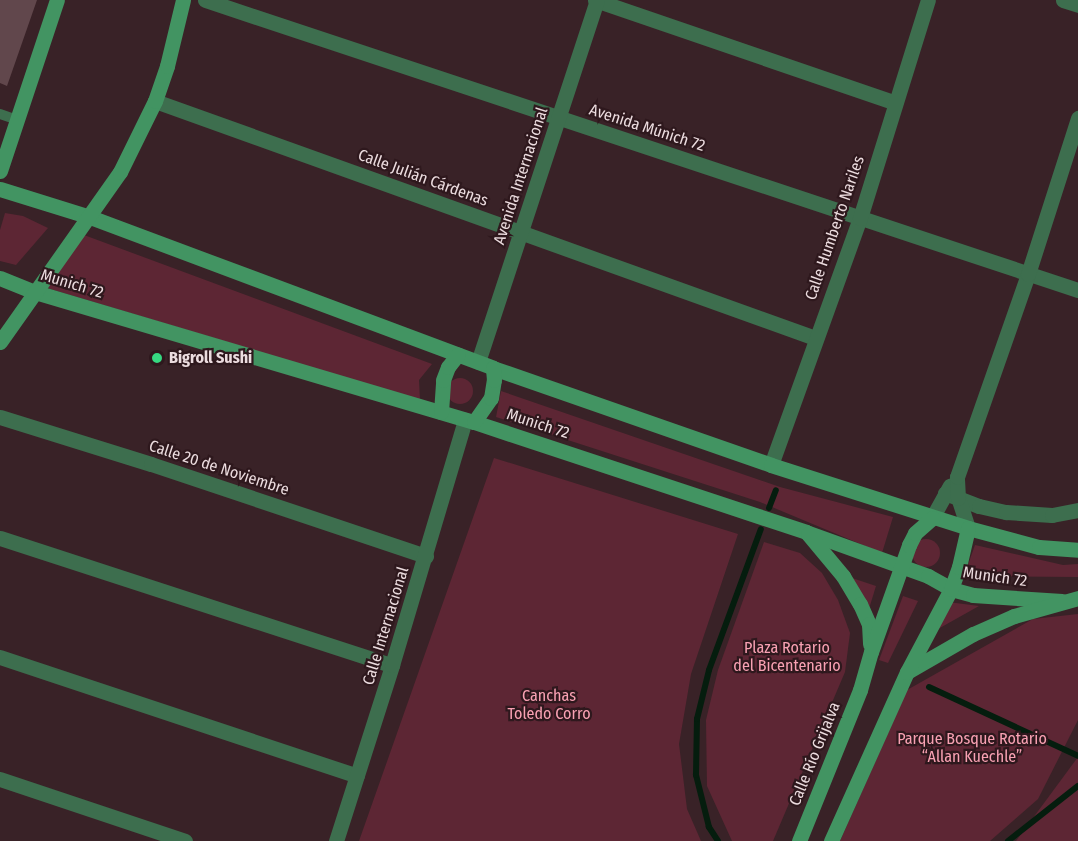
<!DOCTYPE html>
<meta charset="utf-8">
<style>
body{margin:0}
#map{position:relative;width:1078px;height:841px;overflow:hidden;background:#392227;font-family:"Fira Sans Condensed",sans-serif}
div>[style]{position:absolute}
.green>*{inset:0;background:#5d2634}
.round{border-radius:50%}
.stream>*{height:6px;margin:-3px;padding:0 3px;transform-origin:3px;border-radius:3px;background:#051d0e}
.building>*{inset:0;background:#61474c}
.service>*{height:10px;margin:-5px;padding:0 5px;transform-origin:5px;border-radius:5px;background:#3d6e4e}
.minor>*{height:15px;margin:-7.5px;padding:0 7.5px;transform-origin:7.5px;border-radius:7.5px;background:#3d6e4e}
.tertiary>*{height:15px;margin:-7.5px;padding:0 7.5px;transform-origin:7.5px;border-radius:7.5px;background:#3d6e4e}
.secondary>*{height:15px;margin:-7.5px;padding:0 7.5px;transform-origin:7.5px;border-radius:7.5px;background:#429462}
.dots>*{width:16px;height:16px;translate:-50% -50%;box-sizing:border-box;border:3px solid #2e181d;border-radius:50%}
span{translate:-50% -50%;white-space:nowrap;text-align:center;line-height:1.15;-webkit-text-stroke:4.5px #2e181d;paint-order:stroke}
.street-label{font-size:16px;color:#ecdcdf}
.poi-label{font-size:16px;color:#ecdcdf;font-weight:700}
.left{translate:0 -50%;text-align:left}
.park-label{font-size:16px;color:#f9a1b3}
</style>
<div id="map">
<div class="green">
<div style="clip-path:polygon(5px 213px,23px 216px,48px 228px,16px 265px,0 261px,0 230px)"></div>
<div style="clip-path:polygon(84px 235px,432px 364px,419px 380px,420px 400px,47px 288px)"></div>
<div class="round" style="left:447px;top:378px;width:26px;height:26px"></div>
<div style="clip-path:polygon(501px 391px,780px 487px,893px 517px,882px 553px,760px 502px,496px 417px)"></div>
<div style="clip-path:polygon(494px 458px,738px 534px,691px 674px,679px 744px,687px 809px,701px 841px,359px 841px)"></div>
<div class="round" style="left:912px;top:539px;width:28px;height:28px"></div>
<div style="clip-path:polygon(764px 542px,800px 553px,822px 573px,838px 600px,850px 633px,845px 672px,773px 841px,732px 841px,707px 786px,706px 720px,718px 670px)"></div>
<div style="clip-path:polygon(975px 545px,1063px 565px,1078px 564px,1078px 577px,964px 576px)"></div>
<div style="clip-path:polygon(849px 577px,876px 586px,868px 612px)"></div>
<div style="clip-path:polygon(903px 596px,918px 601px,888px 663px,879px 660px)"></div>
<div style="clip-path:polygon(948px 602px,979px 606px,938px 629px)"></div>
<div style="clip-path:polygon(1078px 614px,1078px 720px,1038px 799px,990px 841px,840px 841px,907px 690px,1033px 619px)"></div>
<div style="clip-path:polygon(1078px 757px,1078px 841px,1016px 841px)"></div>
</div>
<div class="stream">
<div style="left:769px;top:508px;width:19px;rotate:-69deg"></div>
<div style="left:929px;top:687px;width:164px;rotate:24.8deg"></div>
<div style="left:718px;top:841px;width:17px;rotate:-123deg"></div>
<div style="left:709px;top:827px;width:54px;rotate:-104deg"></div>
<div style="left:696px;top:775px;width:56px;rotate:-89deg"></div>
<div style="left:697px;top:719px;width:50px;rotate:-76.2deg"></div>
<div style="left:709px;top:670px;width:150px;rotate:-69.8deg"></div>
<div style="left:1008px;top:841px;width:89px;rotate:-38.2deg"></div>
</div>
<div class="building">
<div style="clip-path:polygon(0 0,37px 0,7px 86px,0 83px)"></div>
</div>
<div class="service">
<div style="left:0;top:114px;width:18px;rotate:19deg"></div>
</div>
<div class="minor">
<div style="left:205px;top:0;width:920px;rotate:18.38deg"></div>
<div style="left:595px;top:0;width:317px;rotate:18.9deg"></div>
<div style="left:1063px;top:0;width:16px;rotate:18deg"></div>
<div style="left:155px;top:101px;width:701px;rotate:19.75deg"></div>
<div style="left:0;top:417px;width:158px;rotate:17.3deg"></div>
<div style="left:151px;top:464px;width:290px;rotate:18.5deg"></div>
<div style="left:771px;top:465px;width:263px;rotate:-70.2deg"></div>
<div style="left:860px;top:218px;width:228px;rotate:-72.7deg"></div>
<div style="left:945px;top:493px;width:36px;rotate:21deg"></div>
<div style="left:979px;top:506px;width:28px;rotate:13deg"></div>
<div style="left:1006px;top:512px;width:46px;rotate:3.7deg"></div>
<div style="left:1052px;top:515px;width:26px;rotate:-11deg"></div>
<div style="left:932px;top:518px;width:37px;rotate:-61deg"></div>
<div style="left:968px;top:528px;width:32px;rotate:-108deg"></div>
<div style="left:958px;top:498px;width:21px;rotate:-93deg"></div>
<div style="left:957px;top:477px;width:215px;rotate:-70.7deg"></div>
<div style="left:1028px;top:274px;width:164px;rotate:-72.2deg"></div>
<div style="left:0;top:538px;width:412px;rotate:18deg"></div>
<div style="left:0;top:657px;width:376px;rotate:18.4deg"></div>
<div style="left:0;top:779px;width:195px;rotate:18.5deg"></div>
</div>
<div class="tertiary">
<div style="left:478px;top:362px;width:381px;rotate:-71.8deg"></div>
<div style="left:336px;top:841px;width:185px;rotate:-72.3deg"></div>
<div style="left:392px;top:665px;width:256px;rotate:-73.4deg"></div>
</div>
<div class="secondary">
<div style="left:0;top:171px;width:180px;rotate:-71.6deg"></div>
<div style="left:0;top:189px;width:94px;rotate:17.3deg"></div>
<div style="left:90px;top:217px;width:430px;rotate:20.5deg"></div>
<div style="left:493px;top:368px;width:294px;rotate:19.2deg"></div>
<div style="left:771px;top:465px;width:207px;rotate:17.7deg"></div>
<div style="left:968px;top:528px;width:73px;rotate:15deg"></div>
<div style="left:1039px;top:547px;width:39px;rotate:4deg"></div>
<div style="left:0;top:278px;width:38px;rotate:22deg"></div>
<div style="left:35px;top:292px;width:458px;rotate:16.5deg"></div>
<div style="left:474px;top:422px;width:350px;rotate:18.3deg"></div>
<div style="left:806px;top:532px;width:130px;rotate:19.8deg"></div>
<div style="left:928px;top:576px;width:26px;rotate:29deg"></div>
<div style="left:951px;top:589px;width:23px;rotate:15deg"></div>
<div style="left:973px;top:595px;width:89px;rotate:3.9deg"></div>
<div style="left:0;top:342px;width:208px;rotate:-54.8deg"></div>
<div style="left:120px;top:172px;width:79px;rotate:-63.8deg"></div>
<div style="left:155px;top:101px;width:37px;rotate:-71deg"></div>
<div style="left:167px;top:66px;width:68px;rotate:-76.4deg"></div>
<div style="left:441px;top:412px;width:32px;rotate:-86deg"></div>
<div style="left:443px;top:380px;width:14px;rotate:-69deg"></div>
<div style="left:448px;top:367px;width:16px;rotate:-52deg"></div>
<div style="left:474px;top:422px;width:29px;rotate:-55deg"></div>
<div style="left:491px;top:398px;width:18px;rotate:-81deg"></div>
<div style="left:494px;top:380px;width:12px;rotate:-95deg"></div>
<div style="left:808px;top:534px;width:55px;rotate:50.2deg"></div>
<div style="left:843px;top:576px;width:33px;rotate:59deg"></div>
<div style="left:860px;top:604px;width:22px;rotate:66deg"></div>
<div style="left:869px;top:624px;width:20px;rotate:87deg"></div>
<div style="left:907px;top:672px;width:76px;rotate:-29.9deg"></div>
<div style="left:973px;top:634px;width:45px;rotate:-23.7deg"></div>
<div style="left:1014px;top:616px;width:66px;rotate:-15.7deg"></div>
<div style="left:799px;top:841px;width:163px;rotate:-68deg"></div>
<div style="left:860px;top:690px;width:40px;rotate:-74deg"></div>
<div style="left:871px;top:652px;width:114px;rotate:-70.4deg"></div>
<div style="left:909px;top:545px;width:13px;rotate:-63deg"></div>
<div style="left:915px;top:533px;width:23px;rotate:-41deg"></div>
<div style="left:831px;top:841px;width:185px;rotate:-65.8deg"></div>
<div style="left:907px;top:672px;width:94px;rotate:-62.1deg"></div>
<div style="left:951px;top:589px;width:23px;rotate:-70deg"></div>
<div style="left:959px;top:567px;width:40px;rotate:-77deg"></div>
</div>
<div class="dots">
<div style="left:157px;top:358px;background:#36d881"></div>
</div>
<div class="street-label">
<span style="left:647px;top:128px;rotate:18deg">Avenida Múnich 72</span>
<span style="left:521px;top:176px;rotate:-72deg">Avenida Internacional</span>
<span style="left:423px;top:178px;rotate:20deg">Calle Julián Cárdenas</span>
<span style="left:835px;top:228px;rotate:-71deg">Calle Humberto Nariles</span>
<span style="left:72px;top:284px;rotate:17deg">Munich 72</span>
<span style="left:538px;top:424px;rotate:18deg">Munich 72</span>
<span style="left:219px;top:468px;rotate:18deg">Calle 20 de Noviembre</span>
<span style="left:995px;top:577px;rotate:8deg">Munich 72</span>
<span style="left:386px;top:626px;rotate:-73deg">Calle Internacional</span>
<span style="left:815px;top:754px;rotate:-68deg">Calle Río Grijalva</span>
</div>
<div class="poi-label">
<span class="left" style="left:169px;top:358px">Bigroll Sushi</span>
</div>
<div class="park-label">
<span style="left:787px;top:657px">Plaza Rotario<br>del Bicentenario</span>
<span style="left:549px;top:705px">Canchas<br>Toledo Corro</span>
<span style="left:972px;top:748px">Parque Bosque Rotario<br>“Allan Kuechle”</span>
</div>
</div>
